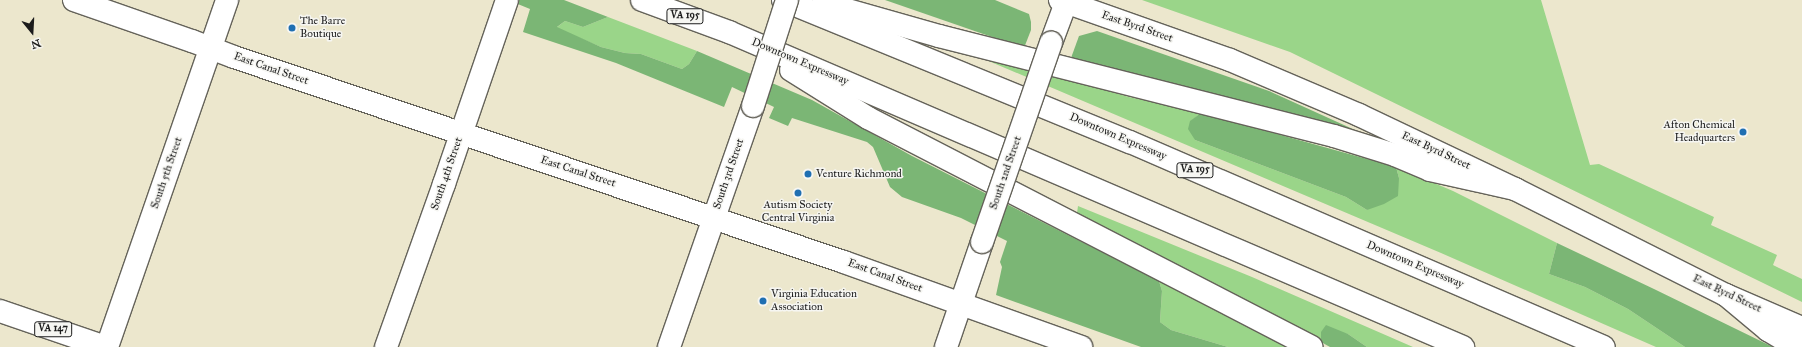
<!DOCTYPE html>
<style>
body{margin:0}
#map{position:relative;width:1802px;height:347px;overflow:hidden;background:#ece7cd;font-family:"IM FELL Great Primer",serif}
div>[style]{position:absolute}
.green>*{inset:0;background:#9ad589}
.forest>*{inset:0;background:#7bb675}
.roads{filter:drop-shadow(1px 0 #65635a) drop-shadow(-1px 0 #65635a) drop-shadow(0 1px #65635a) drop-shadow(0 -1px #65635a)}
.tertiary>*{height:22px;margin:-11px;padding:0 11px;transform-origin:11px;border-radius:11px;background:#fff}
.secondary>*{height:22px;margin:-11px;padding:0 11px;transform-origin:11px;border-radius:11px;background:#fff}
.primary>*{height:22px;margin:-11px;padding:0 11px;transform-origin:11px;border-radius:11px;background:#fff}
.motorway>*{height:22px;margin:-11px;padding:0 11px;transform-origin:11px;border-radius:11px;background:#fff}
.bridges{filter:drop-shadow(1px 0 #65635a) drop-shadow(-1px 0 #65635a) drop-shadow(0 1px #65635a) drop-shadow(0 -1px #65635a)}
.tertiary-bridge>*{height:22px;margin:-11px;padding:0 11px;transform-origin:11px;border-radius:11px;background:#fff}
.dots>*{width:11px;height:11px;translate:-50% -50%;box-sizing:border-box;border:2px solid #f6f6f2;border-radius:50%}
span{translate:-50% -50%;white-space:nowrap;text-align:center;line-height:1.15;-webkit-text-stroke:3px #f6f6f2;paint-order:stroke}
.shield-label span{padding:1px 3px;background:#f6f6f2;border:1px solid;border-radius:3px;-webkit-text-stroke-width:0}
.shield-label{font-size:10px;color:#1c1c1c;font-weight:700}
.poi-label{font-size:11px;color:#1c1c1c}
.left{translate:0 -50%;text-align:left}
.right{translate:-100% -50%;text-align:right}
.street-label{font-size:11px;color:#1c1c1c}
.north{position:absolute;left:12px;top:12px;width:40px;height:40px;-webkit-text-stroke:3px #f6f6f2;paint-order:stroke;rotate:162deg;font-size:11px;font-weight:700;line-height:16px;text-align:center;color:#1c1c1c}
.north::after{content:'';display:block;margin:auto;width:14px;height:18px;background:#1c1c1c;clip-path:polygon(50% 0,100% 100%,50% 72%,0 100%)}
</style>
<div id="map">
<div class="green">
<div style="clip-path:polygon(1142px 0,1541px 0,1590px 165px,1599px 164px,1714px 217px,1711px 225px,1777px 255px,1773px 265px,1802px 279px,1802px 302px,1290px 52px)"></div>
<div style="clip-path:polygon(608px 17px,697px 51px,689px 64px,682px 69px,641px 54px,625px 53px,601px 47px,556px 28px,565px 21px,583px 27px)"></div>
<div style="clip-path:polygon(958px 48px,1129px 97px,1201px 113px,1191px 121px,1195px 140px,1346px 197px,1367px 210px,1399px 178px,1396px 167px,1453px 191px,1557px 243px,1549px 274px,1585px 287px,1628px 309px,1685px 347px,1656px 347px,1441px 253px)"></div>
<div style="clip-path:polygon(1078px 206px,1252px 277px,1413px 347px,1367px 347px,1348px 334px,1322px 332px,1321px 342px,1077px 213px)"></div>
<div style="clip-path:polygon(1159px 281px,1289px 347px,1228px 347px,1171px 330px,1160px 322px,1162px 291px)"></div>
</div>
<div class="forest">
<div style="clip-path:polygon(508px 0,564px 0,608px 17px,583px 27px,565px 21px,557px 27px,601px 47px,625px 53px,641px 54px,682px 69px,689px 64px,697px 51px,812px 100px,912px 156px,1159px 281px,1162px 291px,1160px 322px,1171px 330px,1228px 347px,1141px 347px,996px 295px,1002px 267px,1000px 262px,1007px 241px,961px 218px,902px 197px,890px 187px,873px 147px,867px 142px,792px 118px,788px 126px,769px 118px,774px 107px,732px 87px,724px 107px,616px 63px,523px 32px,530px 9px)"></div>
<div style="clip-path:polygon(885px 0,995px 0,1029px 14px,1031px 22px,1031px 30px,1024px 48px)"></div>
<div style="clip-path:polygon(1097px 31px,1269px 91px,1366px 135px,1071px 58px,1079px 36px)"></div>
<div style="clip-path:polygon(1201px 113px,1396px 167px,1399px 178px,1398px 196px,1384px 204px,1367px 210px,1346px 197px,1195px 140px,1188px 129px,1190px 121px)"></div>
<div style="clip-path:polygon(1557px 243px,1654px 289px,1773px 347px,1685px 347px,1628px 309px,1585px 287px,1549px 274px)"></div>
<div style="clip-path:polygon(1326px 325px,1348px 334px,1367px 347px,1330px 347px,1321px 342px,1321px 332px)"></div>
</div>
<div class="roads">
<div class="tertiary">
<div style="left:1051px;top:43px;width:46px;rotate:-69.6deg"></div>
<div style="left:386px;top:347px;width:173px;rotate:-70.4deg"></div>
<div style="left:444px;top:184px;width:194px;rotate:-71.1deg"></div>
<div style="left:669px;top:347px;width:255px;rotate:-70.8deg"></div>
<div style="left:946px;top:347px;width:111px;rotate:-71.1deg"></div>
</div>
<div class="secondary">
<div style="left:74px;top:0;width:125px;rotate:19.2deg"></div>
<div style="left:192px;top:41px;width:45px;rotate:20.9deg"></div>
<div style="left:234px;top:57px;width:644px;rotate:18.58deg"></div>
<div style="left:844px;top:262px;width:252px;rotate:19.7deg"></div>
<div style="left:1060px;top:0;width:180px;rotate:19.4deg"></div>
<div style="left:1230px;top:60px;width:140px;rotate:23.1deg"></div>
<div style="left:1359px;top:115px;width:173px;rotate:25.4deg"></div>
<div style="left:1515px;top:189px;width:236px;rotate:26.7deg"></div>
<div style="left:1726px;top:295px;width:83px;rotate:23.5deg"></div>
<div style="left:107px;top:347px;width:367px;rotate:-70.9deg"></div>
</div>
<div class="primary">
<div style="left:0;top:311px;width:111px;rotate:18.9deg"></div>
</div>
<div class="motorway">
<div style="left:642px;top:0;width:93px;rotate:20.2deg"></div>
<div style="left:729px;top:32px;width:799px;rotate:23.23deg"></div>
<div style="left:783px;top:0;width:375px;rotate:22.3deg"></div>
<div style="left:1130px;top:142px;width:516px;rotate:23.39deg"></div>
<div style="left:823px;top:3px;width:121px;rotate:15.9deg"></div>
<div style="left:939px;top:36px;width:407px;rotate:14.2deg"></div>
<div style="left:1334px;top:136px;width:64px;rotate:17.3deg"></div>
<div style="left:1395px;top:155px;width:38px;rotate:23deg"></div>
<div style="left:1430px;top:170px;width:87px;rotate:12.6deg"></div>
<div style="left:791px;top:70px;width:91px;rotate:31.9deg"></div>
<div style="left:868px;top:118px;width:499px;rotate:27.3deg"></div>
<div style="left:1726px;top:295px;width:55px;rotate:39.8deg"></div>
<div style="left:1768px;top:330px;width:33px;rotate:31deg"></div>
</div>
</div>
<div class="bridges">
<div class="tertiary-bridge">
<div style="left:753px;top:106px;width:111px;rotate:-72.2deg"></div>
<div style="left:982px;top:242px;width:211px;rotate:-70.9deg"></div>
</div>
</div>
<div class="dots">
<div style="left:292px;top:28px;background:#1f6fb2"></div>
<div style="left:1743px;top:132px;background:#1f6fb2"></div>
<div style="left:808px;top:174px;background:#1f6fb2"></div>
<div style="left:798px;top:193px;background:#1f6fb2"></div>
<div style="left:763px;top:301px;background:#1f6fb2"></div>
</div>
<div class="shield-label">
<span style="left:685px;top:16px">VA 195</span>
<span style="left:1195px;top:170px">VA 195</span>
<span style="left:53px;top:329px">VA 147</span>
</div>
<div class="poi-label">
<span class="left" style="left:300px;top:28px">The Barre<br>Boutique</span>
<span class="right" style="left:1735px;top:132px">Afton Chemical<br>Headquarters</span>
<span class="left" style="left:816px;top:174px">Venture Richmond</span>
<span style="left:798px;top:212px">Autism Society<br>Central Virginia</span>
<span class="left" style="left:771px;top:301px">Virginia Education<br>Association</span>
</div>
<div class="street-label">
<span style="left:1137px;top:27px;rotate:19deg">East Byrd Street</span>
<span style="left:800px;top:62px;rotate:23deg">Downtown Expressway</span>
<span style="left:271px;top:69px;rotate:19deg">East Canal Street</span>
<span style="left:1118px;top:137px;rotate:23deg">Downtown Expressway</span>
<span style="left:1436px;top:151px;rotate:25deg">East Byrd Street</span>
<span style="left:578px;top:172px;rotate:18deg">East Canal Street</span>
<span style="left:167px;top:173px;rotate:-71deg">South 5th Street</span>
<span style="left:1006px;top:173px;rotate:-71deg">South 2nd Street</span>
<span style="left:447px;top:174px;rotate:-71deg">South 4th Street</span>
<span style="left:729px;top:174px;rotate:-71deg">South 3rd Street</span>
<span style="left:1415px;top:265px;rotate:23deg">Downtown Expressway</span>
<span style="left:885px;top:276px;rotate:20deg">East Canal Street</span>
<span style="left:1727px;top:294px;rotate:25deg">East Byrd Street</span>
</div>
<div class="north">N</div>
</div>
